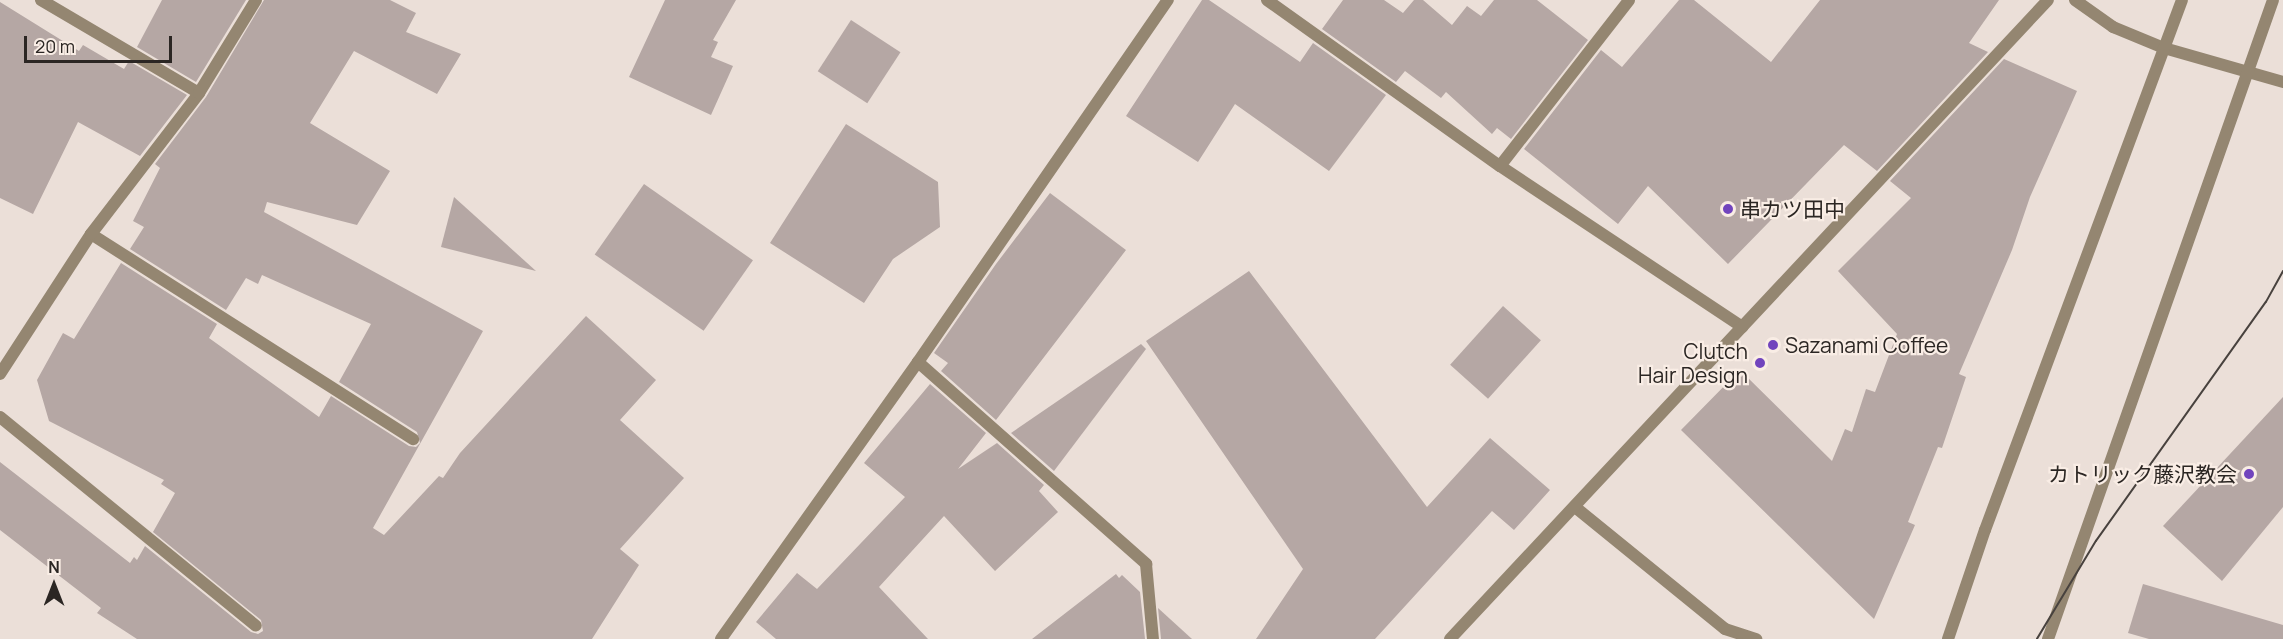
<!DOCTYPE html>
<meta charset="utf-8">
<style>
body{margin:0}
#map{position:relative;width:2283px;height:639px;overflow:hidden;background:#ebdfd8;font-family:Manrope,"Noto Sans JP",sans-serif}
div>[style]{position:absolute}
.building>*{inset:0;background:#b5a7a4;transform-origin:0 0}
.service>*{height:12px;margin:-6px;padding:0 6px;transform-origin:6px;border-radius:6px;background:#948671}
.minor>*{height:12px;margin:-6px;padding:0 6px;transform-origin:6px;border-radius:6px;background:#948671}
.tram>*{height:1.5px;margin:-0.75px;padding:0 0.75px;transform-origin:0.75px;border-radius:0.75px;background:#48423e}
.dots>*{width:16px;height:16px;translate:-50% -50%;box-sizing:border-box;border:3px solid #f9ede5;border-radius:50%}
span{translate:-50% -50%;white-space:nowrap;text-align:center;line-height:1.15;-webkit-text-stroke:4.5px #f9ede5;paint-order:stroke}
.poi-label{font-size:21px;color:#2b2623}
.left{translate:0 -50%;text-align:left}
.right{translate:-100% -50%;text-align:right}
.north{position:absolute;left:24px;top:555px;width:60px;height:60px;-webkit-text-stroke:4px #f9ede5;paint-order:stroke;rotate:0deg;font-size:16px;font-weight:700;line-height:24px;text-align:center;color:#2b2623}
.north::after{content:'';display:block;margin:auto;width:21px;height:27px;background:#2b2623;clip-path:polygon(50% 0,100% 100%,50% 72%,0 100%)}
.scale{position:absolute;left:24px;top:36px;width:148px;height:27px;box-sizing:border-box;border:3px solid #2b2623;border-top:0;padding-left:8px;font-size:18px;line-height:21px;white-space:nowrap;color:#2b2623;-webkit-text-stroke:4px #f9ede5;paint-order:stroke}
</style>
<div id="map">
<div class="building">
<div style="clip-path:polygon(162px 0,246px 0,196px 82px,137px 47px)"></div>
<div style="clip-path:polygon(264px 0,390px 0,416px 13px,406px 32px,461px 54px,437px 94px,354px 51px,310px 123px,390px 171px,357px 225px,267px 202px,264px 212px,483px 331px,373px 528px,384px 535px,439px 476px,443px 478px,460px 453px,586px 316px,656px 380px,620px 420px,684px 478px,620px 549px,639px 565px,592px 639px,137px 639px,97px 613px,101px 608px,0 530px,0 462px,130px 563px,134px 557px,137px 560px,145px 546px,251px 632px,258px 634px,263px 631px,261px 620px,153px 532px,175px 493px,161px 484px,164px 480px,49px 421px,37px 380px,63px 333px,74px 339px,121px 263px,217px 324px,209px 338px,319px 417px,331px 396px,409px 446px,416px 447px,420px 443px,417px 432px,339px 382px,371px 324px,262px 275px,258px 284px,246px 278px,226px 310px,130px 249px,144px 227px,133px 221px,160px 168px,155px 164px,206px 97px)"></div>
<div style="clip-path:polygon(665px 0,736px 0,713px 40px,718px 42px,711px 57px,733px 66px,711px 115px,629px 77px)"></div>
<div style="clip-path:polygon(1202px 0,1209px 0,1300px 62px,1313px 43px,1386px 95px,1329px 171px,1235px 104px,1198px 162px,1126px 116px)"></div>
<div style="clip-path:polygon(1343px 0,1384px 0,1403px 13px,1414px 0,1423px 0,1452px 25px,1467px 6px,1481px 16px,1494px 0,1537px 0,1588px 40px,1511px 139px,1497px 128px,1492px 134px,1446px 92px,1441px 98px,1405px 71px,1396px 82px,1322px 29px)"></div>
<div style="clip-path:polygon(1679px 0,1694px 0,1771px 62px,1820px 0,1999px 0,1969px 43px,1988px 52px,1877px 171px,1844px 145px,1728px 264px,1648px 186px,1618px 224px,1524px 149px,1601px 50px,1622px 67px)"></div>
<div style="clip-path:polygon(0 2px,79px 51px,83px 45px,124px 69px,129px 61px,187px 95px,140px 156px,78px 122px,33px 214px,0 198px)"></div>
<div style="left:851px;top:20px;width:59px;height:61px;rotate:33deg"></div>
<div style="clip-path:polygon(2004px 59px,2077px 91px,2030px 197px,2012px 250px,1959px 374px,1966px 377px,1942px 448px,1938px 447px,1908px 522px,1915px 525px,1874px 619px,1681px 430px,1737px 373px,1741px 377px,1744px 374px,1832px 461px,1845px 429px,1852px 432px,1866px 389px,1875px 392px,1897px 334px,1838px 271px,1911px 198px,1890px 181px)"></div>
<div style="clip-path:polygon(846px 124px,938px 182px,940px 227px,893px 259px,864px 303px,770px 243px)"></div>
<div style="left:644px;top:184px;width:133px;height:86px;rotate:35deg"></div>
<div style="clip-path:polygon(1050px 193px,1126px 250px,996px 420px,941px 371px,948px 363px,934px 353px,996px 264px)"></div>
<div style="clip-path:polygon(454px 197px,536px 271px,441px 247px)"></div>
<div style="clip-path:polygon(1249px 271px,1427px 507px,1490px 438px,1550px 490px,1514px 530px,1492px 511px,1375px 639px,1256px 639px,1303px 569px,1146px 341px)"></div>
<div style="left:1503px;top:306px;width:51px;height:79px;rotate:42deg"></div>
<div style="clip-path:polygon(1141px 344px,1146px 349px,1054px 471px,1011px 433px)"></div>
<div style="clip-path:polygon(930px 384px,986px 433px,958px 469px,997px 443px,1044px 485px,1039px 491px,1058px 512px,995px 571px,944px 516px,879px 587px,928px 639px,776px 639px,756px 622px,797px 573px,817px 589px,905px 497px,864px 463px)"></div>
<div style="clip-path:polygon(2283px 397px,2283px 507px,2222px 581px,2163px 526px)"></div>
<div style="clip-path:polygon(1116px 574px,1119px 578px,1122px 575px,1140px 592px,1145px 639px,1032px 639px)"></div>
<div style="clip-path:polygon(2143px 584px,2283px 625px,2283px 639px,2149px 639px,2128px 633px)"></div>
<div style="clip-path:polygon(1158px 608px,1192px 639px,1161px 639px)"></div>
</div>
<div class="service">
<div style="left:0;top:417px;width:330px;rotate:39.2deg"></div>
</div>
<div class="minor">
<div style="left:41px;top:0;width:183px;rotate:30.5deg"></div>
<div style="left:1267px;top:0;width:286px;rotate:35.5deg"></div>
<div style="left:1500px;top:166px;width:291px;rotate:33.6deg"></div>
<div style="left:2075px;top:0;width:47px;rotate:35.4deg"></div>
<div style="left:2113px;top:27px;width:55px;rotate:22.4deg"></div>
<div style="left:2164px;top:48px;width:124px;rotate:15.9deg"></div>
<div style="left:1500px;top:166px;width:210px;rotate:-52.1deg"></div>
<div style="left:91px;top:234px;width:382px;rotate:32.5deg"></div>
<div style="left:918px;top:362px;width:305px;rotate:41.5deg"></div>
<div style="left:1146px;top:564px;width:75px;rotate:84.7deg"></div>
<div style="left:0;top:374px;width:167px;rotate:-57deg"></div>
<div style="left:91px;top:234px;width:178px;rotate:-52.5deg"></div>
<div style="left:199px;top:93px;width:109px;rotate:-58.5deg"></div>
<div style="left:1575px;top:507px;width:193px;rotate:39.1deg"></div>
<div style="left:1725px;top:629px;width:33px;rotate:18deg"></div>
<div style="left:721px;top:639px;width:340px;rotate:-54.6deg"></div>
<div style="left:918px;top:362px;width:440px;rotate:-55.4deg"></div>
<div style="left:1450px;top:639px;width:875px;rotate:-46.9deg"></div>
<div style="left:1948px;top:639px;width:115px;rotate:-71.3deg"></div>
<div style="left:1985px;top:530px;width:565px;rotate:-69.61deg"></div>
<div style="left:2048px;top:639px;width:677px;rotate:-70.6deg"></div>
</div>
<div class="tram">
<div style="left:2037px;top:639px;width:114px;rotate:-59deg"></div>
<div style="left:2096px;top:541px;width:293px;rotate:-54.6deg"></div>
<div style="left:2266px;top:302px;width:35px;rotate:-61deg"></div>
</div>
<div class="dots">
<div style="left:1728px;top:209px;background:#7144bd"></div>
<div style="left:1773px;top:345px;background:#7144bd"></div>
<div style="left:1760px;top:363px;background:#7144bd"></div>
<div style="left:2249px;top:474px;background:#7144bd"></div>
</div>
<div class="poi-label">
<span class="left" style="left:1740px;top:209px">串カツ田中</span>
<span class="left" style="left:1785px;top:345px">Sazanami Coffee</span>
<span class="right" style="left:1748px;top:363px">Clutch<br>Hair Design</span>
<span class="right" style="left:2237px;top:474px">カトリック藤沢教会</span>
</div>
<div class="north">N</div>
<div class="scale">20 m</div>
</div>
